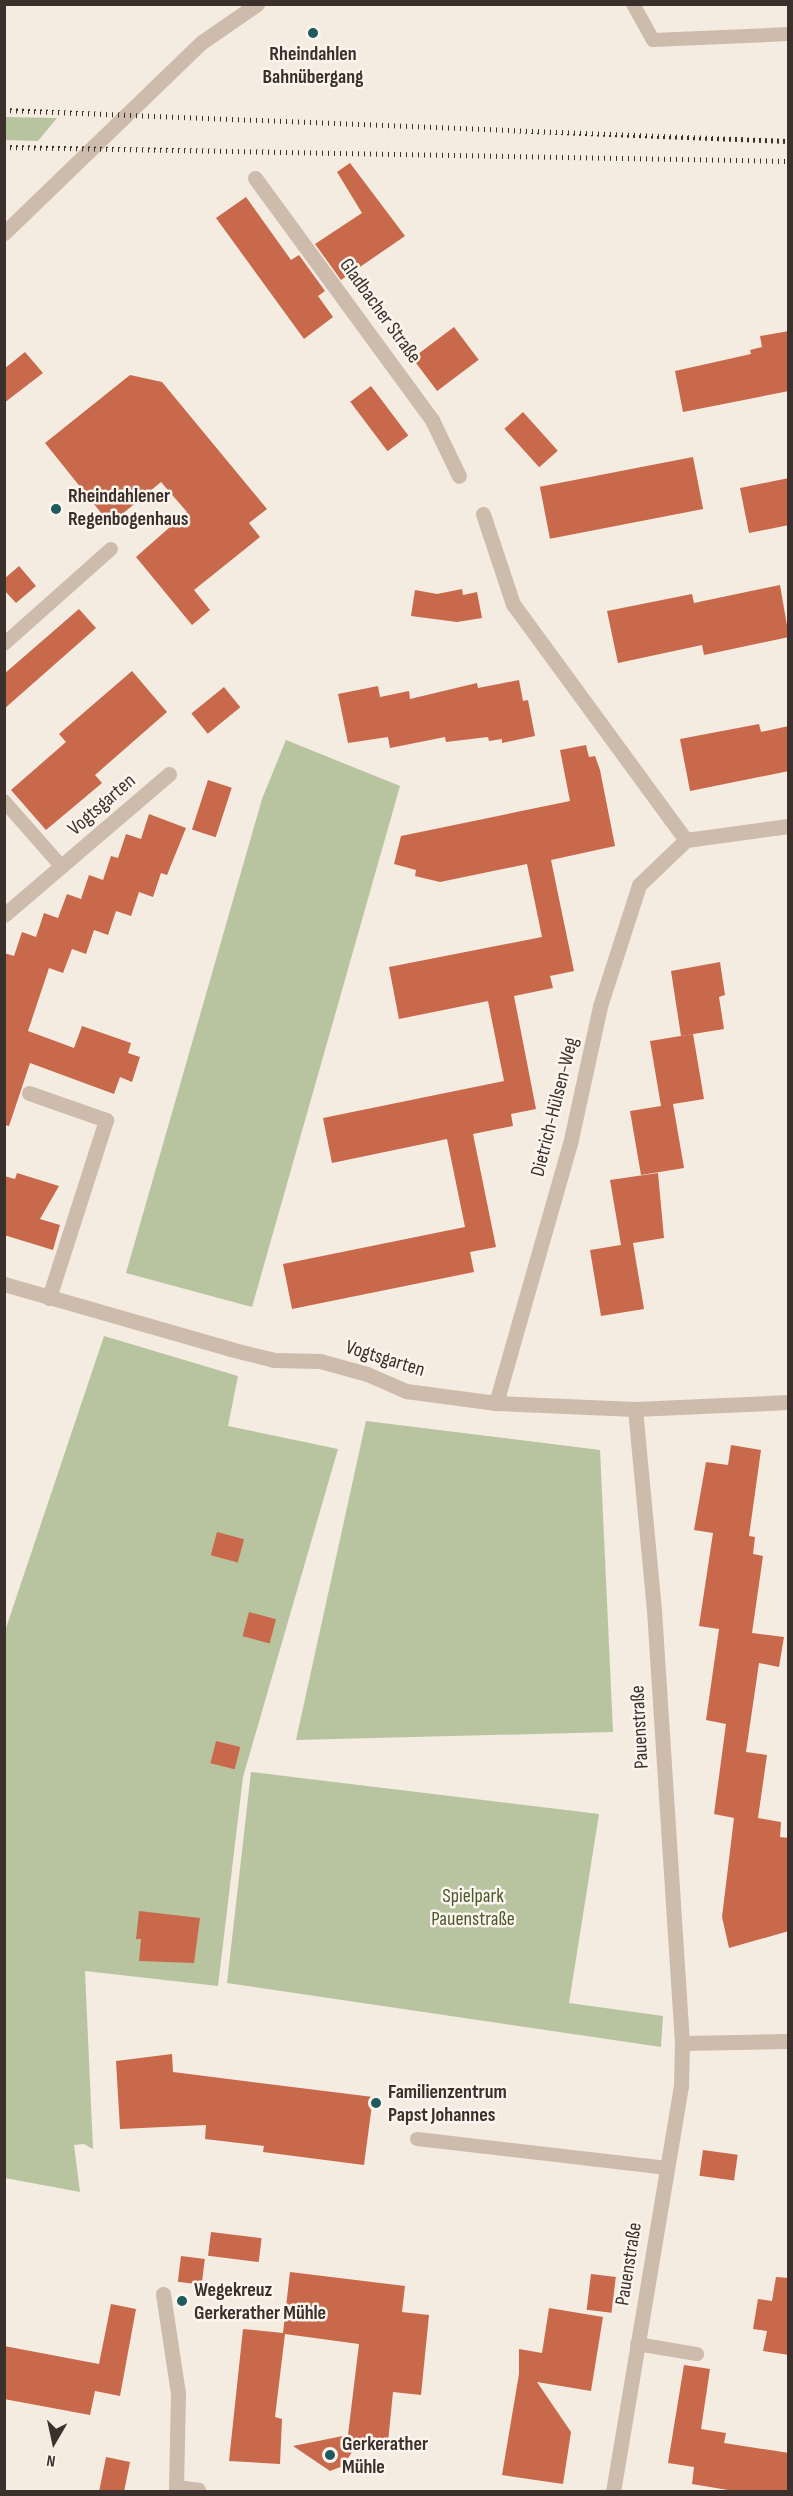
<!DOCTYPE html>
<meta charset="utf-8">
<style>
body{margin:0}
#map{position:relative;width:793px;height:2496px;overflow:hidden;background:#f4ebe1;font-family:"Sofia Sans Condensed",sans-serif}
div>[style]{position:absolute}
.green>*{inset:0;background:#b8c4a0}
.building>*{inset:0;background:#c8694b;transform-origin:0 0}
.service>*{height:14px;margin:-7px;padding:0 7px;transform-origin:7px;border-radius:7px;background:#cdbbac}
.minor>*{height:15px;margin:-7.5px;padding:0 7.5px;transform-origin:7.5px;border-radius:7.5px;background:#cdbbac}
.tertiary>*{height:15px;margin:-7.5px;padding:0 7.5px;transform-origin:7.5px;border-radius:7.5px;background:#cdbbac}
.rail>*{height:4.5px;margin-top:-2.25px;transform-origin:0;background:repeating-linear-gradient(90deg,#3b302b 0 1.5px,transparent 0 6px)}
.dots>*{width:16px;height:16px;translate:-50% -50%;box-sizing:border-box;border:3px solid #fbf5ee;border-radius:50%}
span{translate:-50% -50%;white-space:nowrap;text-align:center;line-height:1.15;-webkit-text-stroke:5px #fbf5ee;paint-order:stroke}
.poi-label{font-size:20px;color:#3b302b;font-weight:700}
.left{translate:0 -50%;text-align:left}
.street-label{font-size:20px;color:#3b302b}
.park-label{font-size:20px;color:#4a5a2e}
.frame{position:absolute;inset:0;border:6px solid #3b302b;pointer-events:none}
.north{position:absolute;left:24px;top:2412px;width:60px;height:60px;-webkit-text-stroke:4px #fbf5ee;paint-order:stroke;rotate:189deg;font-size:16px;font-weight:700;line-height:24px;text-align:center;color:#3b302b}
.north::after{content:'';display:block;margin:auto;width:21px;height:27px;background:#3b302b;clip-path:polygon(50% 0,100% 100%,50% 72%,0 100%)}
</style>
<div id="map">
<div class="green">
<div style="clip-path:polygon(5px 117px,57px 118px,38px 141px,5px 140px)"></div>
<div style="clip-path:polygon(286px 740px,400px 786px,252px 1307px,126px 1273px,262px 799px)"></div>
<div style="clip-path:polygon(104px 1336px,238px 1376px,228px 1426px,338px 1449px,243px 1777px,218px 1986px,85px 1971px,93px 2149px,84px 2144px,74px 2145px,80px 2192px,5px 2178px,5px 1631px)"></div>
<div style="clip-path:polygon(366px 1421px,600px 1450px,613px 1732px,296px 1740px)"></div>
<div style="clip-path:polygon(251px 1772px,599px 1814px,569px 2003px,663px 2016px,661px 2047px,227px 1983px)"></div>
</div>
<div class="building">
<div style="clip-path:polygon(350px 163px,405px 236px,341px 280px,315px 244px,362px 213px,337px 172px)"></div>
<div style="clip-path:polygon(246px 197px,291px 260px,299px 255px,325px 291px,318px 296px,333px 317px,304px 339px,216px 218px)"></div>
<div style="left:454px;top:327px;width:41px;height:52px;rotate:53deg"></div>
<div style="clip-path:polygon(789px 331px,789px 391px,683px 412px,675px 371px,751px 354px,750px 350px,762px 347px,760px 336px)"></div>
<div style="clip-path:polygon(25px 352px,43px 373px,4px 403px,4px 369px)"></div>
<div style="clip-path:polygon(130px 375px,162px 382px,267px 509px,249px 523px,260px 537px,194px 590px,210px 610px,192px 625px,136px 557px,187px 512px,161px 482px,110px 524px,45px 443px)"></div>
<div style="left:371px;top:386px;width:62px;height:26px;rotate:53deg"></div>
<div style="left:523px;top:412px;width:52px;height:25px;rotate:48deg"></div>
<div style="left:693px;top:457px;width:53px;height:156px;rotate:79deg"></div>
<div style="clip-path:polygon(789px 478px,789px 525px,749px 533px,740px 488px)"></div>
<div style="clip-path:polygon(19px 566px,36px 586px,16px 603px,4px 590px,4px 579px)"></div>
<div style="clip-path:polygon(780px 585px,789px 637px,704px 655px,702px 645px,618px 663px,607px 611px,692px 594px,694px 603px)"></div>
<div style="clip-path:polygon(462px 589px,463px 595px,477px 592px,482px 618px,457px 622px,411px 616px,415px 590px,437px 594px)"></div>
<div style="clip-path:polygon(79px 609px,96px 628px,4px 709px,4px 674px)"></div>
<div style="clip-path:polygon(132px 671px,167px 712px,95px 775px,102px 783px,46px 830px,11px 790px,66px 742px,59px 734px)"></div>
<div style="clip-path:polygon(519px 680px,523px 701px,528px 700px,535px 736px,502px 743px,502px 739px,489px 741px,488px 737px,446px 742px,445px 737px,390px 748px,388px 737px,348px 743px,338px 694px,378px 686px,380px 697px,409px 691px,410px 699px,477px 683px,478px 688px)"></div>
<div style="left:224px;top:687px;width:26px;height:42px;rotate:51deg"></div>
<div style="clip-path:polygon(759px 724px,761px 732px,789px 726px,789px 771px,690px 791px,680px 739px)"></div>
<div style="clip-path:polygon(586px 745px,589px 757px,595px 756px,600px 770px,615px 846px,551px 860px,574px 971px,550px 976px,553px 988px,514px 996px,536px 1109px,511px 1114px,513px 1126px,473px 1134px,496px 1247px,470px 1252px,474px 1272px,292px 1309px,283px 1264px,465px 1227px,447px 1139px,332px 1163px,323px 1118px,504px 1081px,488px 1001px,399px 1019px,389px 967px,542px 937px,527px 864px,440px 882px,415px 876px,416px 870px,394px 864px,401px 836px,570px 801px,560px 750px)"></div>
<div style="left:208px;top:780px;width:25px;height:52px;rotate:18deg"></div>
<div style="clip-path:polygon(149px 814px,186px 828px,167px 875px,161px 873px,153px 897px,139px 892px,131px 916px,116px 911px,108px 935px,94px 930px,86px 954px,72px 949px,63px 973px,49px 968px,28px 1031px,74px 1048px,82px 1026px,131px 1043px,128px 1053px,140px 1057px,132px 1082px,120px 1077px,114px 1094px,30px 1063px,9px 1126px,4px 1125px,4px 953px,14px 956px,22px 932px,36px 937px,44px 913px,58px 918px,67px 894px,81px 899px,89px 875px,103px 880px,111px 856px,118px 858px,126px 834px,141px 839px)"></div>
<div style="clip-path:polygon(720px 962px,725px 995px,719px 997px,724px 1029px,681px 1036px,671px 971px)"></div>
<div style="clip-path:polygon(693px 1034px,704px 1099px,673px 1104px,684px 1168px,641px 1175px,630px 1111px,661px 1106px,650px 1041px)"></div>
<div style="clip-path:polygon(17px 1173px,59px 1186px,40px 1219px,60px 1225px,53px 1250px,4px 1235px,4px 1176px,15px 1179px)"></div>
<div style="clip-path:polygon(658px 1173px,664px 1238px,633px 1243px,644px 1309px,601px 1316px,590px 1250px,621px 1245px,610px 1180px)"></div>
<div style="clip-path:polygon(731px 1445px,761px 1450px,749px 1536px,755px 1537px,753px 1554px,763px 1556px,752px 1633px,784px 1637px,779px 1667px,759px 1663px,746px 1752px,767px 1755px,758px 1818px,781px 1822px,780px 1837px,789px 1838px,789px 1931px,729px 1948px,722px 1917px,734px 1818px,714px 1814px,726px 1724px,706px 1720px,719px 1629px,699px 1626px,713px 1533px,694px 1530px,706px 1462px,728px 1465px)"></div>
<div style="left:217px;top:1532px;width:28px;height:24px;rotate:15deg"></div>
<div style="left:249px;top:1612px;width:28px;height:25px;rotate:15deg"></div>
<div style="left:216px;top:1741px;width:25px;height:23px;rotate:14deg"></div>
<div style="clip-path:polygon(139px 1911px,200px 1918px,194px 1963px,139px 1961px,141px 1939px,136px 1939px)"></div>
<div style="clip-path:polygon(172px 2054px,173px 2072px,373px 2097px,364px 2165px,263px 2152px,264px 2146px,205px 2139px,206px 2125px,120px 2129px,116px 2061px)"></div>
<div style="left:703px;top:2150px;width:35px;height:26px;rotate:8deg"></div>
<div style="left:211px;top:2232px;width:51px;height:24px;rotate:7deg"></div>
<div style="left:181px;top:2256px;width:24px;height:26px;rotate:7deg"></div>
<div style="clip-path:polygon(290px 2272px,405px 2286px,402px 2312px,429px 2315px,421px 2395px,393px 2392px,387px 2452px,354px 2449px,343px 2466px,330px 2471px,293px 2446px,348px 2435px,359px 2344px,285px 2334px,275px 2417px,282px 2419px,280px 2464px,229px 2461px,243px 2329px,283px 2333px)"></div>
<div style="left:591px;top:2274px;width:25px;height:36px;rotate:7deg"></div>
<div style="clip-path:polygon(776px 2277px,789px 2278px,789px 2355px,763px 2351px,767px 2331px,753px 2329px,758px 2299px,772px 2301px)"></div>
<div style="clip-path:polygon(111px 2304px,136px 2309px,120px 2396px,95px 2391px,90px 2415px,4px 2399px,4px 2346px,99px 2364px)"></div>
<div style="clip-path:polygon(549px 2308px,603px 2317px,591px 2391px,537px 2382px,571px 2432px,563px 2484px,502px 2475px,519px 2374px,519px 2349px,542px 2353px)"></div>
<div style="clip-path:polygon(684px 2365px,710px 2369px,701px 2429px,726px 2433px,724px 2443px,789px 2453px,789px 2492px,740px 2492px,692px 2484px,694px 2467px,668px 2463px)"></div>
<div style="clip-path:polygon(106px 2457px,130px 2462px,124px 2492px,99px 2492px)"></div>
</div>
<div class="service">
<div style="left:633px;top:4px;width:41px;rotate:60.9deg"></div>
<div style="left:653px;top:40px;width:135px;rotate:-2.5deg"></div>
<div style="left:4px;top:644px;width:143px;rotate:-41.6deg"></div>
<div style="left:4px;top:801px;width:88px;rotate:48.7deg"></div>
<div style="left:417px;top:2139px;width:252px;rotate:6.6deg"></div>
<div style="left:637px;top:2344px;width:61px;rotate:9.5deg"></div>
<div style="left:176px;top:2487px;width:23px;rotate:7deg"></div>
</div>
<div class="minor">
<div style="left:255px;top:178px;width:300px;rotate:53.8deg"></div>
<div style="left:432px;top:420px;width:62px;rotate:64.3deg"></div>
<div style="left:483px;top:514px;width:95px;rotate:71.6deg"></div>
<div style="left:513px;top:604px;width:293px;rotate:53.8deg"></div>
<div style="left:4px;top:915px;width:217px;rotate:-40.5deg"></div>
<div style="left:29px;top:1093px;width:82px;rotate:19.3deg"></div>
<div style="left:106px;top:1120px;width:187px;rotate:107.8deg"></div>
<div style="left:4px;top:1284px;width:235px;rotate:16deg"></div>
<div style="left:230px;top:1349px;width:45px;rotate:14deg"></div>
<div style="left:274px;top:1360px;width:46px;rotate:1.2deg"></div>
<div style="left:320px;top:1361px;width:49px;rotate:15.5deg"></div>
<div style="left:367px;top:1374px;width:43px;rotate:23.6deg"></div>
<div style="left:406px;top:1391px;width:91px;rotate:7.6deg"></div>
<div style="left:496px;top:1403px;width:139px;rotate:2.5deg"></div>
<div style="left:635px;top:1409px;width:153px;rotate:-2.6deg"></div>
<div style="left:496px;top:1403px;width:269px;rotate:-74.1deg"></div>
<div style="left:570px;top:1144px;width:141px;rotate:-77.7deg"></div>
<div style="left:600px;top:1006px;width:127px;rotate:-72.1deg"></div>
<div style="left:639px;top:885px;width:65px;rotate:-43.8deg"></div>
<div style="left:686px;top:840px;width:103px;rotate:-7.8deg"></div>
<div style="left:682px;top:2043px;width:106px;rotate:-1.1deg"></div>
<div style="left:163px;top:2294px;width:100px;rotate:81.4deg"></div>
<div style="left:178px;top:2393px;width:99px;rotate:91.2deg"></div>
<div style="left:613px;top:2492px;width:412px;rotate:-80.5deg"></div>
<div style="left:681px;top:2086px;width:43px;rotate:-88.7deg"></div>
<div style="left:682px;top:2043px;width:434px;rotate:-93.7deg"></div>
<div style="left:654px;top:1610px;width:202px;rotate:-95.4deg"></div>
</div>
<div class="tertiary">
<div style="left:4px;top:233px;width:275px;rotate:-44deg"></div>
<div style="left:202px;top:42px;width:67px;rotate:-34.6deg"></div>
</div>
<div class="rail">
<div style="left:4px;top:110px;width:785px;rotate:2.26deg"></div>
<div style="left:4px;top:147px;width:784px;rotate:1.02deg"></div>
</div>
<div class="dots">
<div style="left:313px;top:33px;background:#1f5a5e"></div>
<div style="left:56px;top:509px;background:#1f5a5e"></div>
<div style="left:376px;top:2103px;background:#1f5a5e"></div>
<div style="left:182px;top:2301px;background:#1f5a5e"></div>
<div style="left:330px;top:2455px;background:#1f5a5e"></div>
</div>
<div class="poi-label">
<span style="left:313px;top:66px">Rheindahlen<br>Bahnübergang</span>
<span class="left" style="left:68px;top:508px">Rheindahlener<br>Regenbogenhaus</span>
<span class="left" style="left:388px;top:2104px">Familienzentrum<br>Papst Johannes</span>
<span class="left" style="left:194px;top:2302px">Wegekreuz<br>Gerkerather Mühle</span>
<span class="left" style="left:342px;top:2456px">Gerkerather<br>Mühle</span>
</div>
<div class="street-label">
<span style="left:380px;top:311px;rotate:54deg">Gladbacher Straße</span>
<span style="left:102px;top:805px;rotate:-41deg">Vogtsgarten</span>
<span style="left:555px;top:1107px;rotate:-76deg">Dietrich-Hülsen-Weg</span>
<span style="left:385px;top:1359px;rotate:17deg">Vogtsgarten</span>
<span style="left:640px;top:1727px;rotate:-93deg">Pauenstraße</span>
<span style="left:629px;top:2264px;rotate:-81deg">Pauenstraße</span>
</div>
<div class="park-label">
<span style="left:473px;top:1908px">Spielpark<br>Pauenstraße</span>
</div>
<div class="frame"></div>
<div class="north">N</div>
</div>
